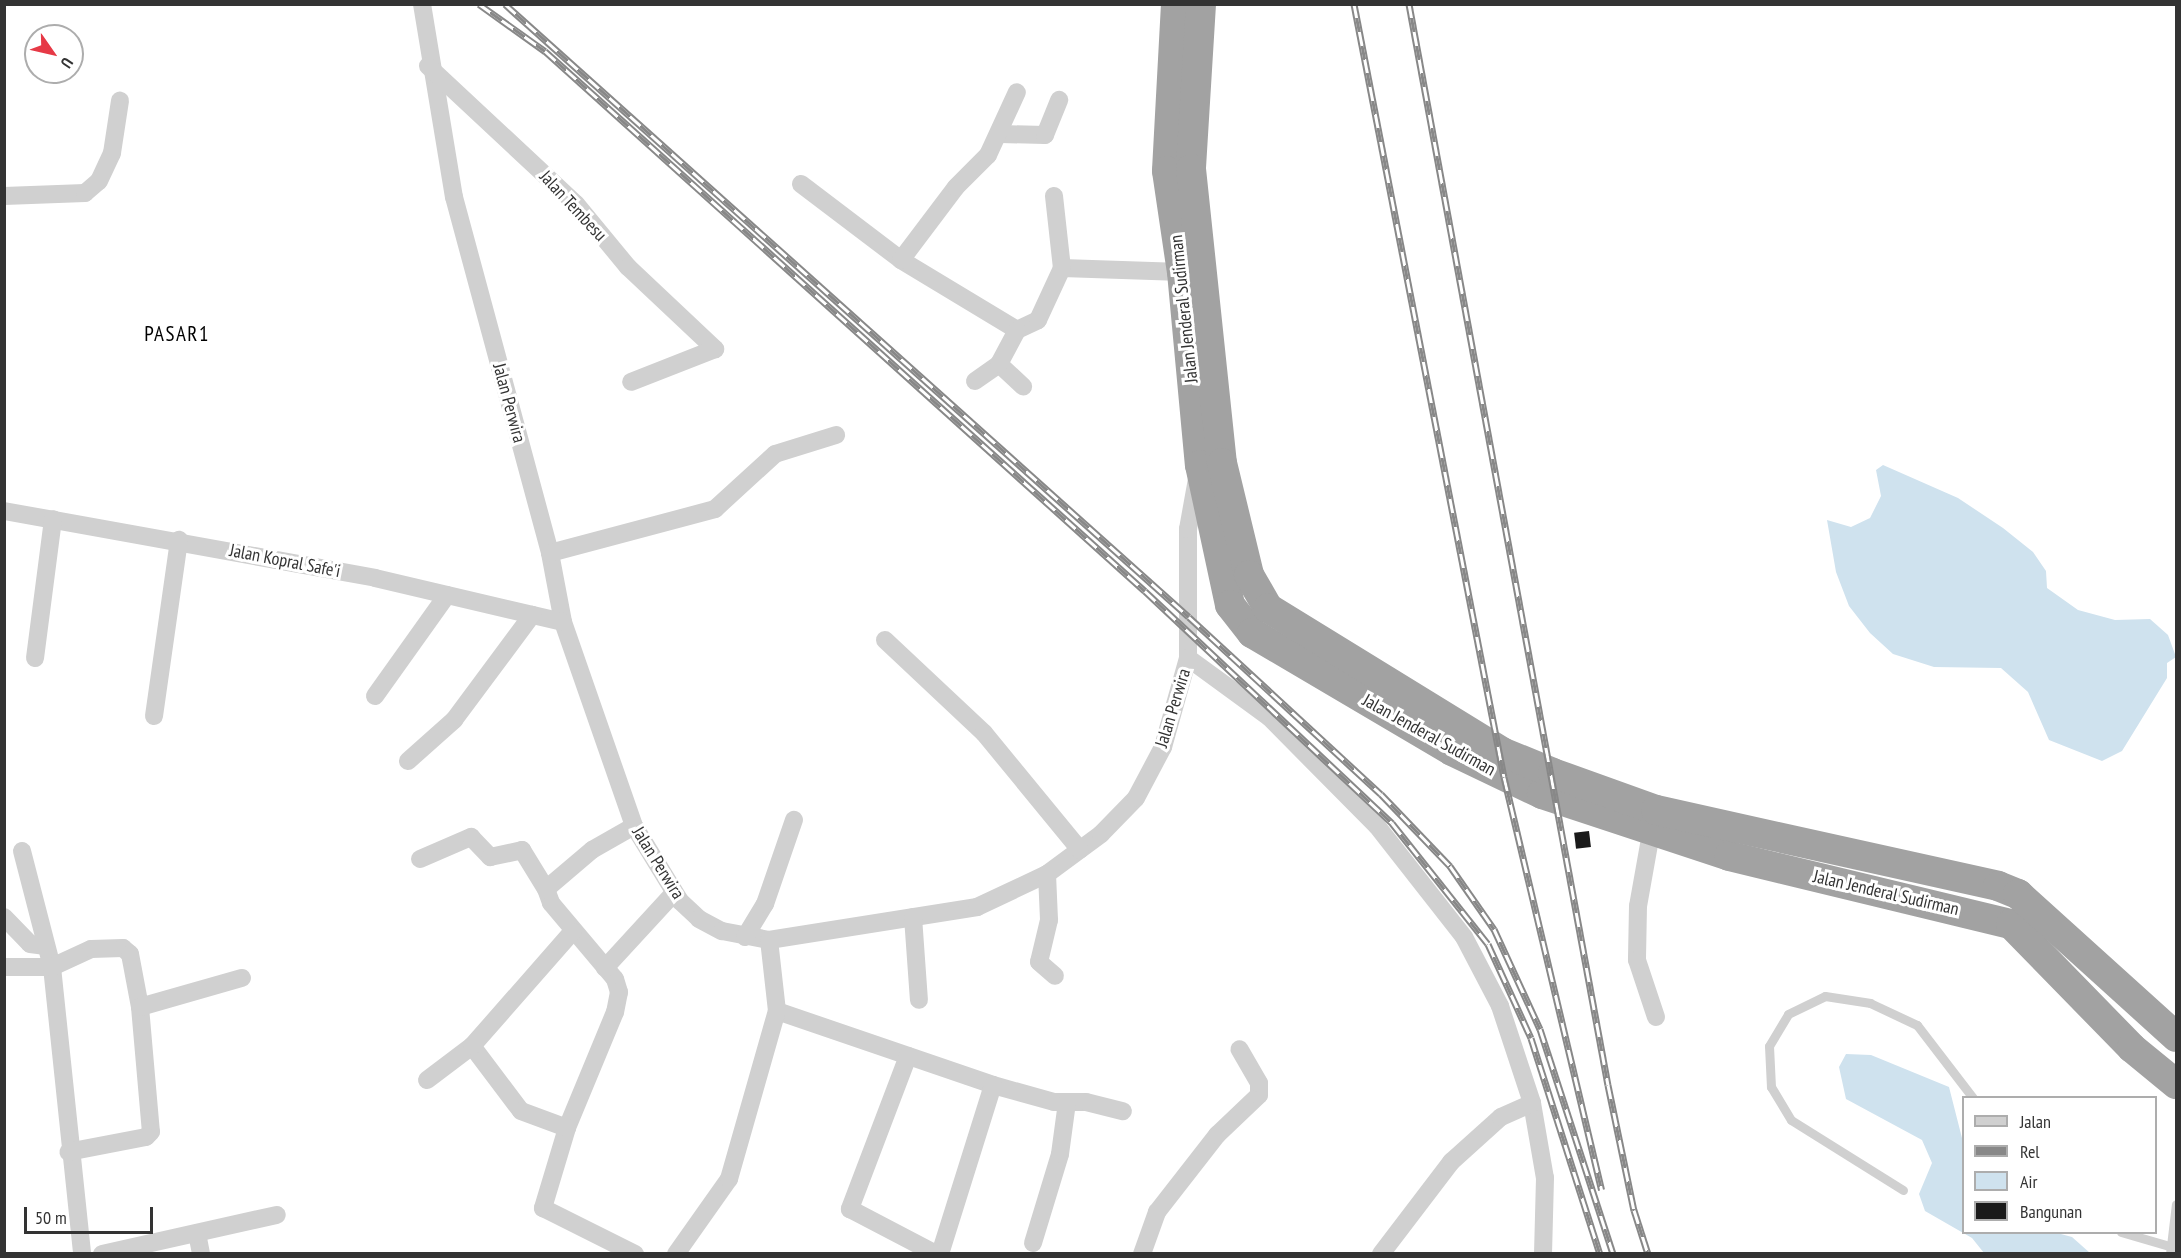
<!DOCTYPE html>
<style>
body{margin:0}
#map{position:relative;width:2181px;height:1258px;overflow:hidden;background:#fff;font-family:"PT Sans Narrow",sans-serif}
div>[style]{position:absolute}
.water>*{inset:0;background:#cfe2ee}
.building>*{inset:0;background:#1a1a1a;transform-origin:0 0}
.service>*{height:9px;margin:-4.5px;padding:0 4.5px;transform-origin:4.5px;border-radius:4.5px;background:#d0d0d0}
.minor>*{height:18px;margin:-9px;padding:0 9px;transform-origin:9px;border-radius:9px;background:#d0d0d0}
.trunk>*{height:30px;margin:-15px;padding:0 15px;transform-origin:15px;border-radius:15px;background:#a2a2a2}
.rail>*{height:7px;margin-top:-3.5px;transform-origin:0;background:repeating-linear-gradient(90deg,#fff 0 14px,#888 0 28px);box-sizing:border-box;border-block:2px solid #888}
span{translate:-50% -50%;white-space:nowrap;text-align:center;line-height:1.15;-webkit-text-stroke:6px #fff;paint-order:stroke}
.street-label{font-size:18px;color:#333}
.quarter-label{font-size:21px;color:#000;letter-spacing:1.5px}
.frame{position:absolute;inset:0;border:6px solid #333;pointer-events:none}
.legend{position:absolute;left:1962px;top:1096px;width:195px;height:138px;box-sizing:border-box;background:#fff;border:2px solid #adadad;margin:0;padding:8px 10px;list-style:none;font-size:18px;color:#333}
.legend li{display:flex;align-items:center;gap:12px;height:30px}
.legend b{width:30px;border:2px solid #adadad}
.north{position:absolute;left:24px;top:24px;width:60px;height:60px;box-sizing:border-box;background:#fff;border:2px solid #adadad;border-radius:50%;rotate:124deg;font-size:16px;font-weight:700;line-height:24px;text-align:center;color:#333}
.north::after{content:'';display:block;margin:auto;width:21px;height:27px;background:#e63946;clip-path:polygon(50% 0,100% 100%,50% 72%,0 100%)}
.scale{position:absolute;left:24px;top:1207px;width:129px;height:27px;box-sizing:border-box;border:3px solid #333;border-top:0;padding-left:8px;font-size:18px;line-height:21px;white-space:nowrap;color:#333;-webkit-text-stroke:4px #fff;paint-order:stroke}
</style>
<div id="map">
<div class="water">
<div style="clip-path:polygon(1883px 465px,1958px 498px,2003px 528px,2033px 552px,2046px 571px,2047px 588px,2078px 610px,2115px 620px,2150px 619px,2168px 635px,2176px 657px,2167px 663px,2167px 678px,2122px 751px,2102px 761px,2049px 740px,2028px 692px,2001px 668px,1934px 667px,1893px 654px,1870px 633px,1849px 606px,1836px 572px,1827px 520px,1851px 527px,1870px 518px,1881px 496px,1876px 470px)"></div>
<div style="clip-path:polygon(1846px 1054px,1871px 1055px,1949px 1087px,1963px 1142px,1964px 1232px,2057px 1233px,2072px 1237px,2090px 1253px,1984px 1253px,1972px 1238px,1925px 1211px,1919px 1194px,1932px 1163px,1922px 1140px,1846px 1099px,1839px 1067px)"></div>
</div>
<div class="building">
<div style="left:1589px;top:831px;width:16px;height:15px;rotate:83deg"></div>
</div>
<div class="service">
<div style="left:1903px;top:1190px;width:132px;rotate:-148deg"></div>
<div style="left:1791px;top:1120px;width:39px;rotate:-121deg"></div>
<div style="left:1771px;top:1087px;width:41px;rotate:-92.8deg"></div>
<div style="left:1769px;top:1046px;width:37px;rotate:-59deg"></div>
<div style="left:1788px;top:1014px;width:41px;rotate:-25.9deg"></div>
<div style="left:1825px;top:996px;width:46px;rotate:8.8deg"></div>
<div style="left:1870px;top:1003px;width:52px;rotate:25.1deg"></div>
<div style="left:1917px;top:1025px;width:92px;rotate:52.5deg"></div>
<div style="left:2121px;top:1232px;width:57px;rotate:16.2deg"></div>
<div style="left:2170px;top:1254px;width:50px;rotate:-83.2deg"></div>
</div>
<div class="minor">
<div style="left:422px;top:4px;width:196px;rotate:80.6deg"></div>
<div style="left:454px;top:197px;width:369px;rotate:74.9deg"></div>
<div style="left:550px;top:553px;width:70px;rotate:79.3deg"></div>
<div style="left:563px;top:622px;width:216px;rotate:70.8deg"></div>
<div style="left:634px;top:826px;width:88px;rotate:58.5deg"></div>
<div style="left:680px;top:901px;width:26px;rotate:43deg"></div>
<div style="left:699px;top:919px;width:26px;rotate:28deg"></div>
<div style="left:722px;top:931px;width:48px;rotate:10.8deg"></div>
<div style="left:769px;top:940px;width:211px;rotate:-9deg"></div>
<div style="left:977px;top:907px;width:77px;rotate:-25.2deg"></div>
<div style="left:1047px;top:874px;width:67px;rotate:-36.5deg"></div>
<div style="left:1101px;top:834px;width:50px;rotate:-45.8deg"></div>
<div style="left:1136px;top:798px;width:58px;rotate:-62.1deg"></div>
<div style="left:1163px;top:747px;width:92px;rotate:-74.3deg"></div>
<div style="left:1188px;top:658px;width:129px;rotate:-90deg"></div>
<div style="left:1188px;top:529px;width:51px;rotate:-79.8deg"></div>
<div style="left:428px;top:66px;width:202px;rotate:43deg"></div>
<div style="left:576px;top:204px;width:82px;rotate:50.5deg"></div>
<div style="left:628px;top:267px;width:120px;rotate:43.3deg"></div>
<div style="left:715px;top:349px;width:90px;rotate:158.6deg"></div>
<div style="left:1001px;top:134px;width:44px;rotate:1.3deg"></div>
<div style="left:1045px;top:135px;width:38px;rotate:-68deg"></div>
<div style="left:801px;top:184px;width:126px;rotate:37.2deg"></div>
<div style="left:901px;top:260px;width:135px;rotate:31.1deg"></div>
<div style="left:1017px;top:330px;width:23px;rotate:-25deg"></div>
<div style="left:1038px;top:320px;width:57px;rotate:-65.2deg"></div>
<div style="left:1062px;top:268px;width:120px;rotate:1.9deg"></div>
<div style="left:4px;top:196px;width:81px;rotate:-2.1deg"></div>
<div style="left:85px;top:193px;width:18px;rotate:-41deg"></div>
<div style="left:99px;top:181px;width:31px;rotate:-65deg"></div>
<div style="left:112px;top:153px;width:53px;rotate:-81.3deg"></div>
<div style="left:1054px;top:196px;width:72px;rotate:83.7deg"></div>
<div style="left:901px;top:260px;width:91px;rotate:-53deg"></div>
<div style="left:956px;top:187px;width:45px;rotate:-45deg"></div>
<div style="left:988px;top:155px;width:69px;rotate:-65.3deg"></div>
<div style="left:999px;top:364px;width:33px;rotate:43deg"></div>
<div style="left:975px;top:381px;width:29px;rotate:-35deg"></div>
<div style="left:999px;top:364px;width:38px;rotate:-62deg"></div>
<div style="left:4px;top:511px;width:377px;rotate:10.2deg"></div>
<div style="left:375px;top:578px;width:193px;rotate:13.2deg"></div>
<div style="left:550px;top:553px;width:171px;rotate:-14.9deg"></div>
<div style="left:715px;top:509px;width:81px;rotate:-42.5deg"></div>
<div style="left:775px;top:454px;width:64px;rotate:-17.3deg"></div>
<div style="left:885px;top:640px;width:136px;rotate:43.2deg"></div>
<div style="left:984px;top:733px;width:151px;rotate:50.6deg"></div>
<div style="left:35px;top:658px;width:140px;rotate:-82.6deg"></div>
<div style="left:1188px;top:658px;width:100px;rotate:36.1deg"></div>
<div style="left:1269px;top:717px;width:153px;rotate:45.3deg"></div>
<div style="left:1377px;top:826px;width:141px;rotate:51.9deg"></div>
<div style="left:1464px;top:937px;width:78px;rotate:62.4deg"></div>
<div style="left:1500px;top:1006px;width:102px;rotate:71.7deg"></div>
<div style="left:1532px;top:1103px;width:76px;rotate:80.2deg"></div>
<div style="left:1545px;top:1178px;width:76px;rotate:91.5deg"></div>
<div style="left:375px;top:696px;width:124px;rotate:-54.5deg"></div>
<div style="left:154px;top:716px;width:178px;rotate:-81.9deg"></div>
<div style="left:408px;top:761px;width:62px;rotate:-41.7deg"></div>
<div style="left:454px;top:720px;width:131px;rotate:-53.4deg"></div>
<div style="left:1653px;top:822px;width:85px;rotate:100.1deg"></div>
<div style="left:1638px;top:906px;width:54px;rotate:91.1deg"></div>
<div style="left:1637px;top:960px;width:60px;rotate:71.6deg"></div>
<div style="left:634px;top:826px;width:48px;rotate:150.3deg"></div>
<div style="left:592px;top:850px;width:60px;rotate:139.7deg"></div>
<div style="left:546px;top:889px;width:15px;rotate:70deg"></div>
<div style="left:551px;top:903px;width:99px;rotate:49.9deg"></div>
<div style="left:615px;top:979px;width:14px;rotate:73deg"></div>
<div style="left:619px;top:992px;width:20px;rotate:101deg"></div>
<div style="left:615px;top:1012px;width:126px;rotate:112.5deg"></div>
<div style="left:567px;top:1128px;width:84px;rotate:106.7deg"></div>
<div style="left:543px;top:1208px;width:103px;rotate:26.6deg"></div>
<div style="left:22px;top:851px;width:120px;rotate:75.5deg"></div>
<div style="left:52px;top:967px;width:289px;rotate:84deg"></div>
<div style="left:420px;top:859px;width:56px;rotate:-23.3deg"></div>
<div style="left:471px;top:837px;width:28px;rotate:46deg"></div>
<div style="left:490px;top:857px;width:33px;rotate:-12deg"></div>
<div style="left:522px;top:850px;width:46px;rotate:58.4deg"></div>
<div style="left:1047px;top:874px;width:46px;rotate:87.5deg"></div>
<div style="left:1049px;top:920px;width:43px;rotate:103.4deg"></div>
<div style="left:1039px;top:962px;width:21px;rotate:41deg"></div>
<div style="left:4px;top:917px;width:37px;rotate:46deg"></div>
<div style="left:30px;top:944px;width:16px;rotate:7deg"></div>
<div style="left:913px;top:917px;width:83px;rotate:85.9deg"></div>
<div style="left:745px;top:937px;width:39px;rotate:-59deg"></div>
<div style="left:765px;top:904px;width:89px;rotate:-71deg"></div>
<div style="left:4px;top:967px;width:48px"></div>
<div style="left:52px;top:967px;width:43px;rotate:-24.8deg"></div>
<div style="left:91px;top:949px;width:32px;rotate:-2deg"></div>
<div style="left:123px;top:948px;width:9px;rotate:41deg"></div>
<div style="left:130px;top:954px;width:54px;rotate:79.3deg"></div>
<div style="left:140px;top:1007px;width:125px;rotate:85deg"></div>
<div style="left:151px;top:1132px;width:7px;rotate:135deg"></div>
<div style="left:146px;top:1137px;width:79px;rotate:169.1deg"></div>
<div style="left:605px;top:968px;width:102px;rotate:-47.4deg"></div>
<div style="left:140px;top:1007px;width:106px;rotate:-15.9deg"></div>
<div style="left:777px;top:1011px;width:228px;rotate:18.9deg"></div>
<div style="left:993px;top:1085px;width:63px;rotate:15.6deg"></div>
<div style="left:1054px;top:1102px;width:32px"></div>
<div style="left:1086px;top:1102px;width:38px;rotate:14deg"></div>
<div style="left:472px;top:1046px;width:81px;rotate:53deg"></div>
<div style="left:521px;top:1111px;width:49px;rotate:20.3deg"></div>
<div style="left:908px;top:1056px;width:164px;rotate:110.8deg"></div>
<div style="left:850px;top:1209px;width:97px;rotate:27.6deg"></div>
<div style="left:427px;top:1080px;width:56px;rotate:-37.1deg"></div>
<div style="left:472px;top:1046px;width:152px;rotate:-48.7deg"></div>
<div style="left:197px;top:1233px;width:21px;rotate:79deg"></div>
<div style="left:1033px;top:1243px;width:93px;rotate:-73.1deg"></div>
<div style="left:1060px;top:1154px;width:52px;rotate:-82.3deg"></div>
<div style="left:102px;top:1254px;width:179px;rotate:-12.6deg"></div>
<div style="left:676px;top:1254px;width:92px;rotate:-54.8deg"></div>
<div style="left:729px;top:1179px;width:175px;rotate:-74.1deg"></div>
<div style="left:777px;top:1011px;width:71px;rotate:-96.4deg"></div>
<div style="left:940px;top:1254px;width:177px;rotate:-72.6deg"></div>
<div style="left:1142px;top:1254px;width:45px;rotate:-70.3deg"></div>
<div style="left:1157px;top:1212px;width:98px;rotate:-52.1deg"></div>
<div style="left:1217px;top:1135px;width:58px;rotate:-43.6deg"></div>
<div style="left:1259px;top:1095px;width:12px;rotate:-90deg"></div>
<div style="left:1259px;top:1083px;width:39px;rotate:-120deg"></div>
<div style="left:1381px;top:1254px;width:116px;rotate:-52.7deg"></div>
<div style="left:1451px;top:1162px;width:67px;rotate:-42deg"></div>
<div style="left:1501px;top:1117px;width:34px;rotate:-24deg"></div>
</div>
<div class="trunk">
<div style="left:1176px;top:4px;width:167px;rotate:93.1deg"></div>
<div style="left:1167px;top:171px;width:102px;rotate:81.6deg"></div>
<div style="left:1182px;top:272px;width:194px;rotate:84.7deg"></div>
<div style="left:1200px;top:465px;width:143px;rotate:77.9deg"></div>
<div style="left:1230px;top:605px;width:36px;rotate:52deg"></div>
<div style="left:1252px;top:633px;width:232px;rotate:30.5deg"></div>
<div style="left:1452px;top:751px;width:100px;rotate:25.5deg"></div>
<div style="left:1542px;top:794px;width:197px;rotate:18.3deg"></div>
<div style="left:1729px;top:856px;width:290px;rotate:13.6deg"></div>
<div style="left:2011px;top:924px;width:173px;rotate:45.7deg"></div>
<div style="left:2132px;top:1048px;width:57px;rotate:39.3deg"></div>
<div style="left:1201px;top:4px;width:165px;rotate:93.5deg"></div>
<div style="left:1191px;top:169px;width:296px;rotate:84deg"></div>
<div style="left:1222px;top:463px;width:115px;rotate:76.4deg"></div>
<div style="left:1249px;top:575px;width:38px;rotate:60deg"></div>
<div style="left:1268px;top:608px;width:275px;rotate:31.6deg"></div>
<div style="left:1502px;top:752px;width:55px;rotate:22.4deg"></div>
<div style="left:1553px;top:773px;width:109px;rotate:19.8deg"></div>
<div style="left:1656px;top:810px;width:350px;rotate:12.5deg"></div>
<div style="left:1998px;top:886px;width:22px;rotate:22deg"></div>
<div style="left:2018px;top:894px;width:213px;rotate:42.1deg"></div>
</div>
<div class="rail">
<div style="left:479px;top:4px;width:81px;rotate:35.5deg"></div>
<div style="left:545px;top:51px;width:807px;rotate:41.99deg"></div>
<div style="left:1145px;top:591px;width:339px;rotate:43.2deg"></div>
<div style="left:1392px;top:823px;width:154px;rotate:51.6deg"></div>
<div style="left:1488px;top:944px;width:103px;rotate:65.4deg"></div>
<div style="left:1531px;top:1038px;width:227px;rotate:72.3deg"></div>
<div style="left:505px;top:4px;width:918px;rotate:41.87deg"></div>
<div style="left:1189px;top:617px;width:261px;rotate:42.7deg"></div>
<div style="left:1381px;top:794px;width:100px;rotate:46.2deg"></div>
<div style="left:1450px;top:866px;width:77px;rotate:55.1deg"></div>
<div style="left:1494px;top:929px;width:110px;rotate:65.3deg"></div>
<div style="left:1540px;top:1029px;width:237px;rotate:72deg"></div>
<div style="left:1354px;top:4px;width:787px;rotate:79.02deg"></div>
<div style="left:1504px;top:777px;width:424px;rotate:76.7deg"></div>
<div style="left:1409px;top:4px;width:1099px;rotate:79.57deg"></div>
<div style="left:1608px;top:1085px;width:128px;rotate:78.3deg"></div>
<div style="left:1634px;top:1210px;width:46px;rotate:72.3deg"></div>
</div>
<div class="street-label">
<span style="left:573px;top:206px;rotate:47deg">Jalan Tembesu</span>
<span style="left:1184px;top:309px;rotate:-96deg">Jalan Jenderal Sudirman</span>
<span style="left:509px;top:403px;rotate:75deg">Jalan Perwira</span>
<span style="left:285px;top:561px;rotate:11deg">Jalan Kopral Safe'i</span>
<span style="left:1173px;top:708px;rotate:-73deg">Jalan Perwira</span>
<span style="left:1429px;top:735px;rotate:29deg">Jalan Jenderal Sudirman</span>
<span style="left:658px;top:863px;rotate:58deg">Jalan Perwira</span>
<span style="left:1886px;top:893px;rotate:13deg">Jalan Jenderal Sudirman</span>
</div>
<div class="quarter-label">
<span style="left:177px;top:334px">PASAR1</span>
</div>
<div class="frame"></div>
<ul class="legend">
<li><b style="height:8px;background:#d0d0d0"></b>Jalan</li>
<li><b style="height:8px;background:#888"></b>Rel</li>
<li><b style="height:16px;background:#cfe2ee"></b>Air</li>
<li><b style="height:16px;background:#1a1a1a"></b>Bangunan</li>
</ul>
<div class="north">U</div>
<div class="scale">50 m</div>
</div>
